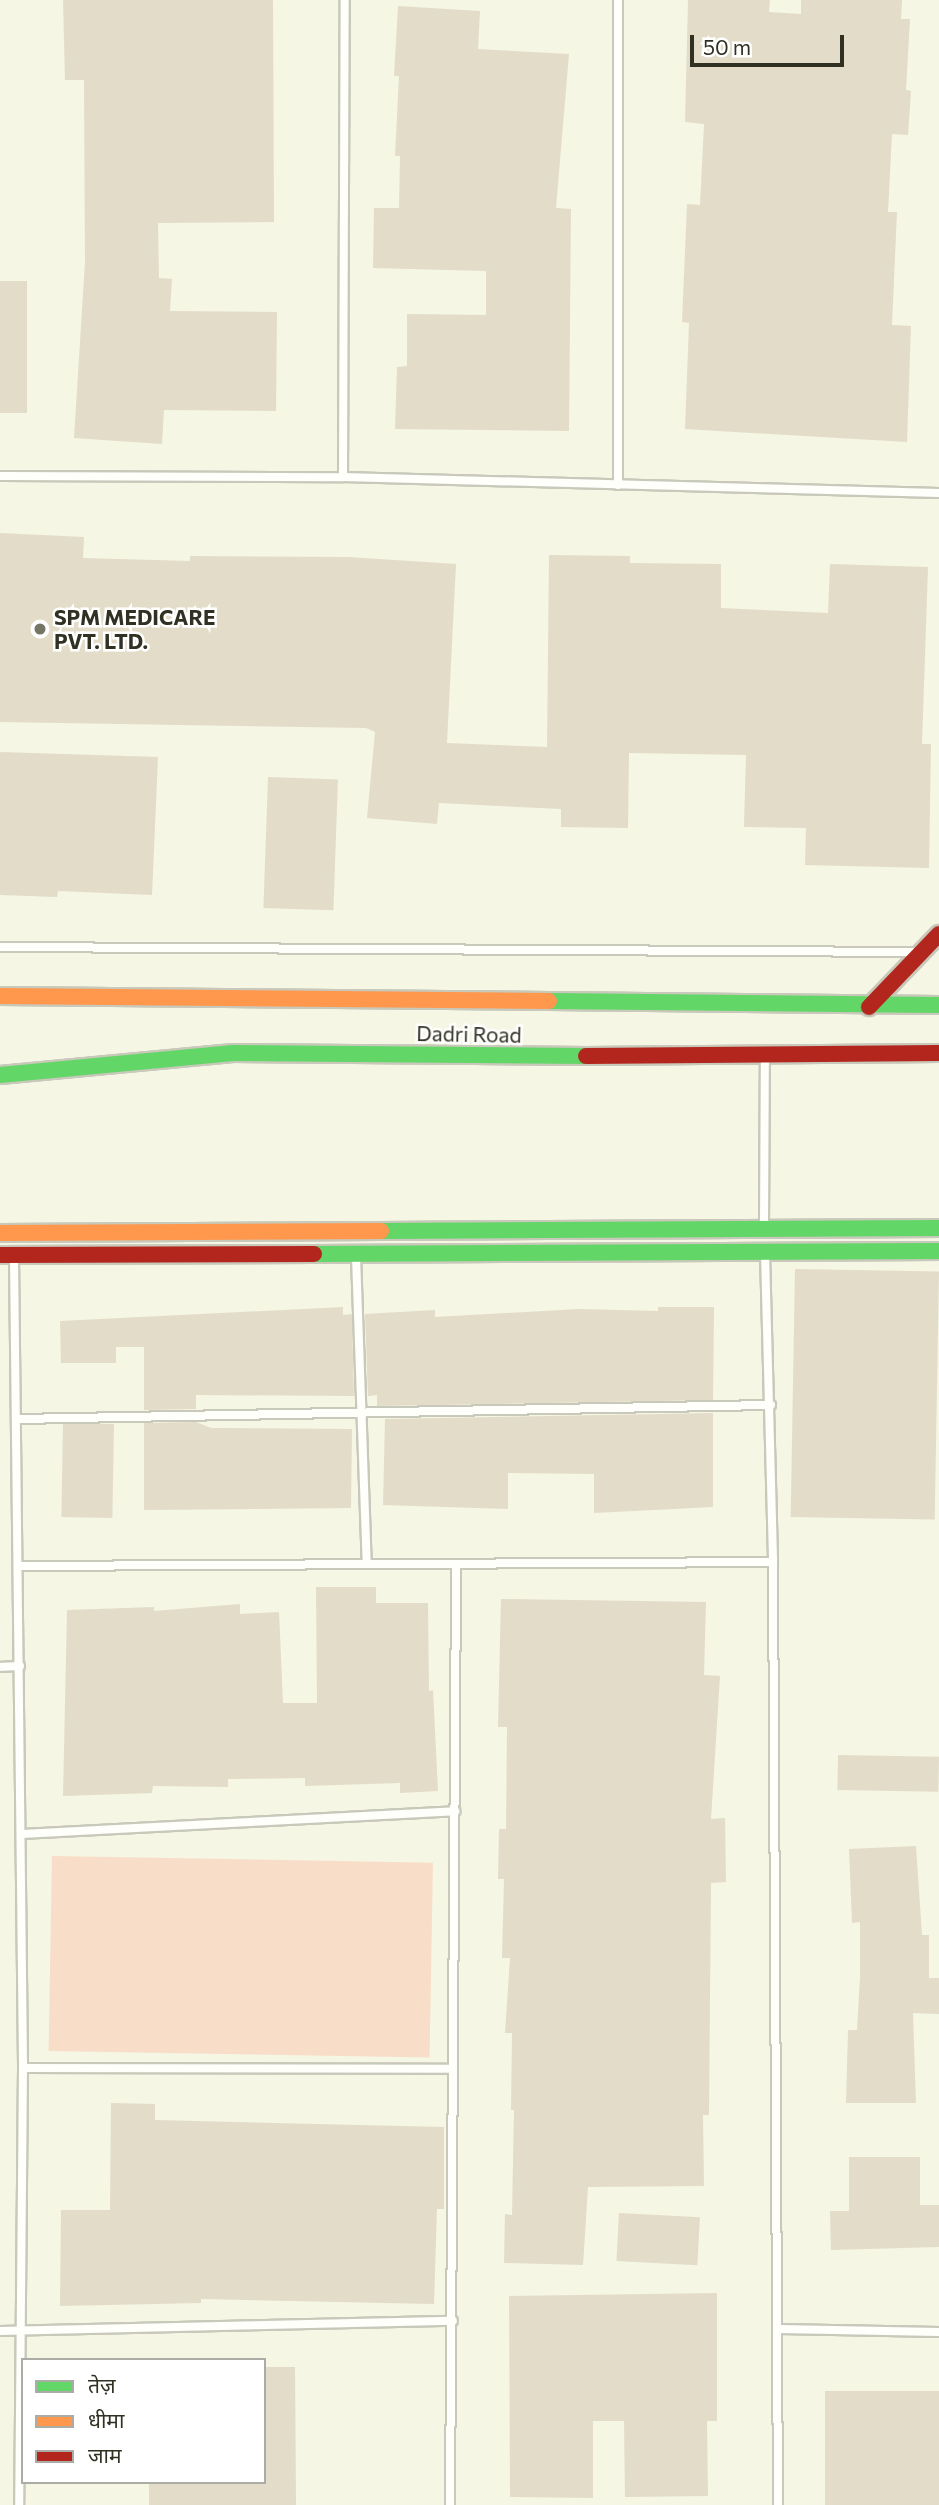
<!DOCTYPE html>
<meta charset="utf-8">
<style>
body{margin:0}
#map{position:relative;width:939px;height:2505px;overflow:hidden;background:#f5f6e3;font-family:Commissioner,"Noto Sans Devanagari",sans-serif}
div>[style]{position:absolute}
.green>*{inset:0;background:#f8ddc9;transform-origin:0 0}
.building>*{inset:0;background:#e3dcc9;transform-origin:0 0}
.roads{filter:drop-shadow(2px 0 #c8c9ba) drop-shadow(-2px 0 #c8c9ba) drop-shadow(0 2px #c8c9ba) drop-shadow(0 -2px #c8c9ba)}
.lane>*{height:8px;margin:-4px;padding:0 4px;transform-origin:4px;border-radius:4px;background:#fefefb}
.fast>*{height:16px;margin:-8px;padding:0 8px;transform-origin:8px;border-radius:8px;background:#63d668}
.slow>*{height:16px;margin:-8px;padding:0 8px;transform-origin:8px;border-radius:8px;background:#ff974d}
.jam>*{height:16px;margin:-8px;padding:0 8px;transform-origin:8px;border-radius:8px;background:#b3261e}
.dots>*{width:19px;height:19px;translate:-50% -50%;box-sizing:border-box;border:4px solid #fff;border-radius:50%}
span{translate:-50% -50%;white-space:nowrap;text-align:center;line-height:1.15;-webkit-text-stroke:5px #fff;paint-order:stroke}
.poi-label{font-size:21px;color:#303023;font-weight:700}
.left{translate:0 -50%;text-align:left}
.street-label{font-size:21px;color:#303023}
.legend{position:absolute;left:21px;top:2358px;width:245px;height:126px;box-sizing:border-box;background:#fff;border:2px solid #acaca7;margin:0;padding:9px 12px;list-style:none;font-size:21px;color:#303023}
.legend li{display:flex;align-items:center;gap:14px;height:35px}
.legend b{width:35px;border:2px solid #acaca7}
.scale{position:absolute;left:690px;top:35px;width:154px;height:32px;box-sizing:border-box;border:4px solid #303023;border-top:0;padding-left:9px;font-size:21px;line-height:24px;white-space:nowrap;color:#303023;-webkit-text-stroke:5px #fff;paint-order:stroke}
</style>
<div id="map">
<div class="green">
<div style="left:52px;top:1856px;width:381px;height:195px;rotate:1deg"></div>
</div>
<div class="building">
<div style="clip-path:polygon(63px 0,273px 0,274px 222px,158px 223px,159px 278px,172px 279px,170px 311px,277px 312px,276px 411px,164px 410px,162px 444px,74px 438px,85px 262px,84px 80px,65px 80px)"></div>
<div style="clip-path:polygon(688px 0,770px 0,769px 12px,801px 14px,801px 0,902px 0,901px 19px,910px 19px,906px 90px,911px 91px,908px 135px,892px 134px,888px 212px,897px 212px,892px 325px,911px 326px,907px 442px,685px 429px,689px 323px,682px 322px,687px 204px,700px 205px,704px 124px,685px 122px)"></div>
<div style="clip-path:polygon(398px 6px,480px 11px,478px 49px,569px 54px,556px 208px,571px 209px,569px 431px,395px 429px,397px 367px,407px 366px,407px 314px,486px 315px,486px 271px,373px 268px,374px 208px,399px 208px,400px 156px,395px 156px,399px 76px,394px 76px)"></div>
<div style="left:0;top:281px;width:27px;height:132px"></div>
<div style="clip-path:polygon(0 533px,84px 537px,83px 558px,190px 561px,190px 556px,348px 557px,456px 564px,447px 743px,547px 747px,549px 555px,630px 556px,630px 563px,721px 564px,721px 608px,828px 613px,830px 564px,928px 567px,922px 744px,931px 744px,929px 868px,805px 865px,806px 828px,744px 827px,746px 755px,629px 753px,628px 828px,561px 827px,561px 809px,439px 803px,437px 824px,367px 818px,375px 732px,366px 728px,0 722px)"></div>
<div style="clip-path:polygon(0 752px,158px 757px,152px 895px,58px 891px,57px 897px,0 895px)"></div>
<div style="left:268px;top:777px;width:70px;height:131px;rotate:2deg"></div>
<div style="left:795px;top:1269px;width:144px;height:248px;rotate:1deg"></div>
<div style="clip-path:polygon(343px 1307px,343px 1315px,352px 1314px,354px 1396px,196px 1395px,196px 1409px,144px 1410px,144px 1347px,116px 1347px,116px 1363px,61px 1363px,60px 1321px)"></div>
<div style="clip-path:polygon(658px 1307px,714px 1307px,713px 1400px,377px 1406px,377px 1395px,368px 1396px,365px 1314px,435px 1310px,435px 1317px,579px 1309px,658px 1311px)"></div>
<div style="clip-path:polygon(713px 1413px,713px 1507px,594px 1513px,594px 1474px,508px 1473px,508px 1509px,383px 1505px,385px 1419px)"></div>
<div style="clip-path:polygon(196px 1422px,211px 1428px,352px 1429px,351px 1508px,144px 1510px,144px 1423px)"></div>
<div style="left:114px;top:1424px;width:94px;height:51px;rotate:91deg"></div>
<div style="clip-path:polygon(316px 1587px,376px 1587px,376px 1603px,428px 1603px,429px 1691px,433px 1690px,438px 1791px,400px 1793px,400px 1783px,305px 1786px,305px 1778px,228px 1779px,228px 1787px,153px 1786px,152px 1793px,63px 1796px,67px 1610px,154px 1607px,154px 1611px,240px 1604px,240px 1614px,279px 1612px,283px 1703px,317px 1703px)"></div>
<div style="clip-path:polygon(501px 1599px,706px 1602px,704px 1675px,720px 1676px,711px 1819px,725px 1818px,726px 1882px,711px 1883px,709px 2115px,703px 2115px,704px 2186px,588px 2187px,583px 2265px,504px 2263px,505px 2214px,512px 2215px,514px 2110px,511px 2110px,512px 2033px,505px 2033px,510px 1958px,502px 1958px,504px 1879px,498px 1879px,499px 1829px,506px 1829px,507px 1727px,498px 1727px)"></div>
<div style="left:838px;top:1755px;width:101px;height:35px;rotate:1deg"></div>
<div style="clip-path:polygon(916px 1846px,922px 1935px,929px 1935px,929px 1978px,939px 1978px,939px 2014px,913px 2013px,916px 2103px,846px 2103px,848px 2030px,857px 2030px,860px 1977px,860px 1922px,852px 1923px,849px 1849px)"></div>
<div style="clip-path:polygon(111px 2103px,155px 2104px,155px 2120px,444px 2127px,444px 2209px,437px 2209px,434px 2304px,201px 2299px,201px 2303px,60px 2306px,61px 2210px,110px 2210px)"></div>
<div style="clip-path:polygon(849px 2157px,920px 2157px,920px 2205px,939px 2205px,939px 2247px,831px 2250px,830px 2211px,849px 2211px)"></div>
<div style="left:619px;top:2213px;width:81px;height:48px;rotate:3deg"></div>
<div style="clip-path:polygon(717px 2293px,717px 2421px,707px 2421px,708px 2496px,625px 2497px,624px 2421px,593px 2421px,593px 2498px,510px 2497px,509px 2296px)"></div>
<div style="clip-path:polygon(264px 2367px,295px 2367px,296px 2505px,149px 2505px,149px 2482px,264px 2482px)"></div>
<div style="left:939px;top:2391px;width:114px;height:114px;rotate:90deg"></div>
</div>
<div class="roads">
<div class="lane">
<div style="left:618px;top:0;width:485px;rotate:90deg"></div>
<div style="left:0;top:476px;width:343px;rotate:0.2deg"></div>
<div style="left:343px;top:477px;width:596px;rotate:1.54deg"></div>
<div style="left:343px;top:477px;width:477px;rotate:-89.8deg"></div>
<div style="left:0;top:947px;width:915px;rotate:0.31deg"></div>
<div style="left:764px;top:1226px;width:165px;rotate:-89.7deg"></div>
<div style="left:765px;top:1253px;width:309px;rotate:88.5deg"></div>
<div style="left:773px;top:1562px;width:943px;rotate:89.7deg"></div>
<div style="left:356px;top:1256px;width:308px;rotate:88deg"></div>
<div style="left:14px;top:1257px;width:811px;rotate:89.36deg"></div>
<div style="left:23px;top:2068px;width:437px;rotate:90.5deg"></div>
<div style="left:18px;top:1419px;width:753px;rotate:-1.07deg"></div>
<div style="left:19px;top:1566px;width:754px;rotate:-0.3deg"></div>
<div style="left:0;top:1667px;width:20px;rotate:-3deg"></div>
<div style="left:21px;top:1834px;width:435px;rotate:-3deg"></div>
<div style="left:23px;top:2068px;width:430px;rotate:0.1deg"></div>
<div style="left:779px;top:2329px;width:160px;rotate:1.1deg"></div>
<div style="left:0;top:2331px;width:453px;rotate:-1.3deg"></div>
<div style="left:450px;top:2505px;width:941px;rotate:-89.63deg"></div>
</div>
<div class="fast">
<div style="left:549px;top:1001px;width:390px;rotate:0.6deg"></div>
<div style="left:0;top:1075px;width:234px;rotate:-5.4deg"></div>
<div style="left:233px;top:1053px;width:353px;rotate:0.5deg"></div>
<div style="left:381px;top:1231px;width:558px;rotate:-0.31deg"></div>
<div style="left:314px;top:1254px;width:625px;rotate:-0.28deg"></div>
</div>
<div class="slow">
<div style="left:0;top:996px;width:549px;rotate:0.52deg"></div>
<div style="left:0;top:1233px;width:381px;rotate:-0.3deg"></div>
</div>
<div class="jam">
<div style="left:869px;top:1007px;width:101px;rotate:-46.2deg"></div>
<div style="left:586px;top:1056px;width:353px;rotate:-0.5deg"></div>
<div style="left:0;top:1255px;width:314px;rotate:-0.2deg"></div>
</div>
</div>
<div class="dots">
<div style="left:40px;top:629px;background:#757566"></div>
</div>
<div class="poi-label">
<span class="left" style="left:54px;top:629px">SPM MEDICARE<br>PVT. LTD.</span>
</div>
<div class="street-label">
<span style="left:469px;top:1034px;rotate:1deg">Dadri Road</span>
</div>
<ul class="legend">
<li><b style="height:9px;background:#63d668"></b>तेज़</li>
<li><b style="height:9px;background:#ff974d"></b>धीमा</li>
<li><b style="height:9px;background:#b3261e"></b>जाम</li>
</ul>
<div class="scale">50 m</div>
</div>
